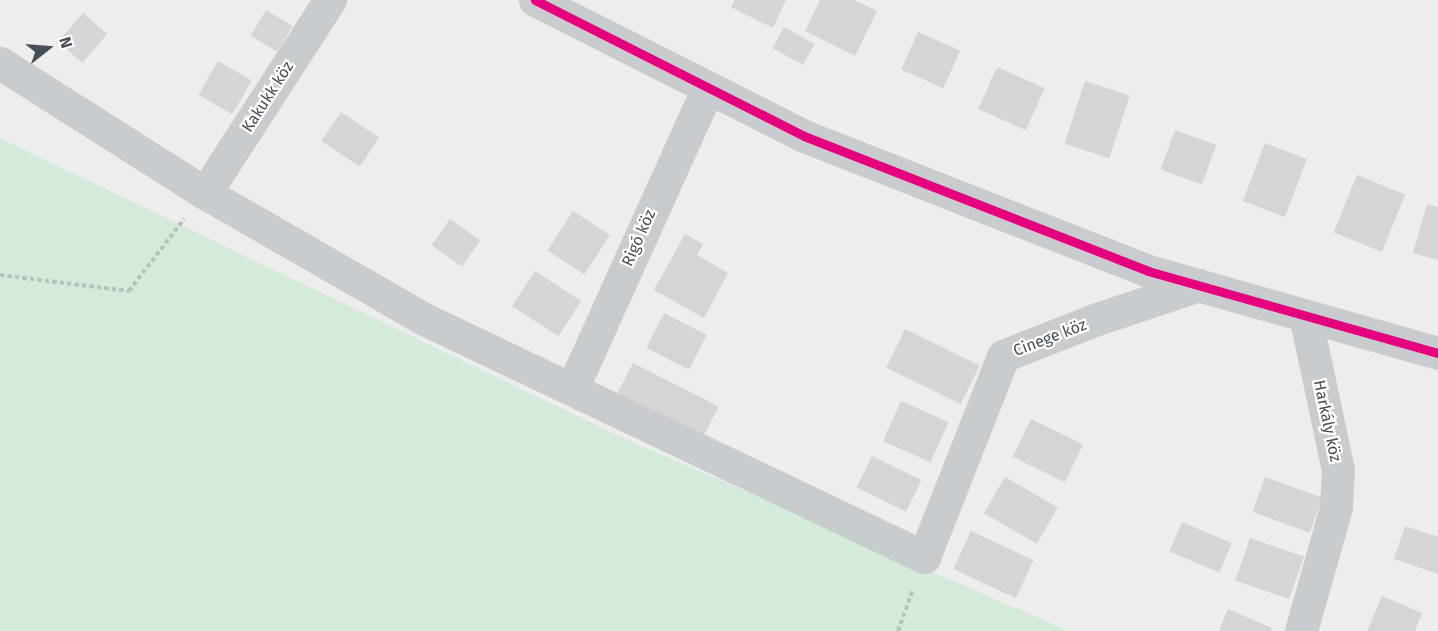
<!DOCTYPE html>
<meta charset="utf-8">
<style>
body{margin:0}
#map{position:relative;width:1438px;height:631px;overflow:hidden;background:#eeeded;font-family:"Fira Sans",sans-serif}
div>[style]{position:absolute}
.green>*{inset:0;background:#d4ebdc}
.building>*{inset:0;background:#d5d5d7;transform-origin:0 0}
.path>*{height:4px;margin-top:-2px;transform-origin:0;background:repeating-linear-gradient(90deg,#b8c2be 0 4.5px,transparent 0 7.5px)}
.street>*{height:33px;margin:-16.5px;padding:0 16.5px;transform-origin:16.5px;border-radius:16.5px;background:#c9ccce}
.bus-1>*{height:9px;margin:-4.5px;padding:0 4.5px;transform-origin:4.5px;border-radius:4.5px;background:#e5007d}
span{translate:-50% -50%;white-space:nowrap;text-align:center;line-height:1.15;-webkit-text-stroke:4.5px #fff;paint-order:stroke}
.street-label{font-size:16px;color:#464f57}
.north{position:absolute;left:18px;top:18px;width:60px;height:60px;-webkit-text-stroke:4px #fff;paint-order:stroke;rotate:73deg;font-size:16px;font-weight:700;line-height:24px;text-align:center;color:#464f57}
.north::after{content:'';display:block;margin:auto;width:21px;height:27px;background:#464f57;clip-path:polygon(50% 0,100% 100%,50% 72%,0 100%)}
</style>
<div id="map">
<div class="green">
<div style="clip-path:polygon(0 138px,625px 439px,1069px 631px,0 631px)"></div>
</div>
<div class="building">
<div style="clip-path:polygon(735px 0,786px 0,773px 28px,731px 7px)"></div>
<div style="clip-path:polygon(820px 0,854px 0,877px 11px,855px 56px,805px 31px)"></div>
<div style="left:266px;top:10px;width:31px;height:30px;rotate:31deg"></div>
<div style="left:83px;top:13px;width:32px;height:38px;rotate:41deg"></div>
<div style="left:784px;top:27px;width:35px;height:24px;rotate:29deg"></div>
<div style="left:918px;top:32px;width:46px;height:41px;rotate:24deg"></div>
<div style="left:218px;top:61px;width:39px;height:39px;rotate:30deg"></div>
<div style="left:997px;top:67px;width:52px;height:46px;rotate:24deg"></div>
<div style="left:1085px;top:81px;width:47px;height:66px;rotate:18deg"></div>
<div style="left:341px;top:112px;width:46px;height:35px;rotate:34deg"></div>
<div style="left:1175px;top:130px;width:44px;height:42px;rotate:20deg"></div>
<div style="left:1265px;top:143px;width:45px;height:62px;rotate:21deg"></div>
<div style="left:1357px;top:175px;width:52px;height:62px;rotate:22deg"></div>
<div style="clip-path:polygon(1427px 204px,1438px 207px,1438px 260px,1413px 253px)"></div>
<div style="left:573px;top:211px;width:44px;height:47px;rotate:33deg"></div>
<div style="left:450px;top:219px;width:37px;height:32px;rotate:35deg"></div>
<div style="clip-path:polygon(685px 234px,703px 244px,697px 255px,728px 273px,704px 318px,654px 290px)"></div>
<div style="left:535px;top:271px;width:55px;height:42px;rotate:33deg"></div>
<div style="left:664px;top:313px;width:48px;height:39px;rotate:27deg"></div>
<div style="left:905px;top:329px;width:83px;height:43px;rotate:26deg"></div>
<div style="left:633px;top:363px;width:96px;height:35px;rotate:27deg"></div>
<div style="left:901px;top:401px;width:52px;height:44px;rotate:24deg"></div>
<div style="left:1031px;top:419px;width:58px;height:42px;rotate:26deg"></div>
<div style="left:872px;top:456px;width:55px;height:35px;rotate:26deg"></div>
<div style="left:1005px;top:477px;width:61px;height:42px;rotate:30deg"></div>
<div style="left:1265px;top:477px;width:61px;height:37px;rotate:20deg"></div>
<div style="left:1182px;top:522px;width:54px;height:32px;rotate:23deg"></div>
<div style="clip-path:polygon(1405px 526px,1438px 537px,1438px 574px,1394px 559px)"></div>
<div style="left:971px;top:531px;width:69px;height:42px;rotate:25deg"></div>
<div style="left:1250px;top:538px;width:57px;height:45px;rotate:19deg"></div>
<div style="clip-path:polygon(1382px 596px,1422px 613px,1415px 631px,1367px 631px)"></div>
<div style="clip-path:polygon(1228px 609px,1272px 628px,1271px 631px,1219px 631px)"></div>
</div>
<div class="path">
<div style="left:0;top:275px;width:130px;rotate:7.1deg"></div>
<div style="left:129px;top:291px;width:91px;rotate:-52.6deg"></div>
<div style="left:898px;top:631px;width:45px;rotate:-70.3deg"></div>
</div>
<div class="street">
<div style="left:535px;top:0;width:301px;rotate:26.8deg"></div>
<div style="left:804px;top:136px;width:370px;rotate:21.4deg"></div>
<div style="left:1148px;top:271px;width:301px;rotate:15.8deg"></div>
<div style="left:0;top:63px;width:243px;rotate:32.4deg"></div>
<div style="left:205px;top:193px;width:253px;rotate:29.9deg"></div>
<div style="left:424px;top:319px;width:554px;rotate:25.45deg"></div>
<div style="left:924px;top:557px;width:216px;rotate:-68.5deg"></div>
<div style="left:1003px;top:356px;width:101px;rotate:-21.5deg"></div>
<div style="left:1097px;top:319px;width:108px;rotate:-18.4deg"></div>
<div style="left:205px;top:193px;width:230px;rotate:-57.1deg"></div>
<div style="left:572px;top:389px;width:330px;rotate:-65.7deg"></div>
<div style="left:1301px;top:631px;width:129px;rotate:-74.2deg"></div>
<div style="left:1336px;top:507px;width:37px;rotate:-87deg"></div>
<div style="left:1338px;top:470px;width:158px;rotate:-102deg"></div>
</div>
<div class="bus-1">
<div style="left:535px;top:0;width:301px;rotate:26.8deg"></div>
<div style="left:804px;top:136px;width:370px;rotate:21.4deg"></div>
<div style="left:1148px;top:271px;width:301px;rotate:15.8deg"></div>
</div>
<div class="street-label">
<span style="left:268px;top:97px;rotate:-57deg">Kakukk köz</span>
<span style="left:639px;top:238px;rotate:-66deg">Rigó köz</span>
<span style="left:1050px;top:338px;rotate:-21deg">Cinege köz</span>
<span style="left:1327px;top:421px;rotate:78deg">Harkály köz</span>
</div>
<div class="north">N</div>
</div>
